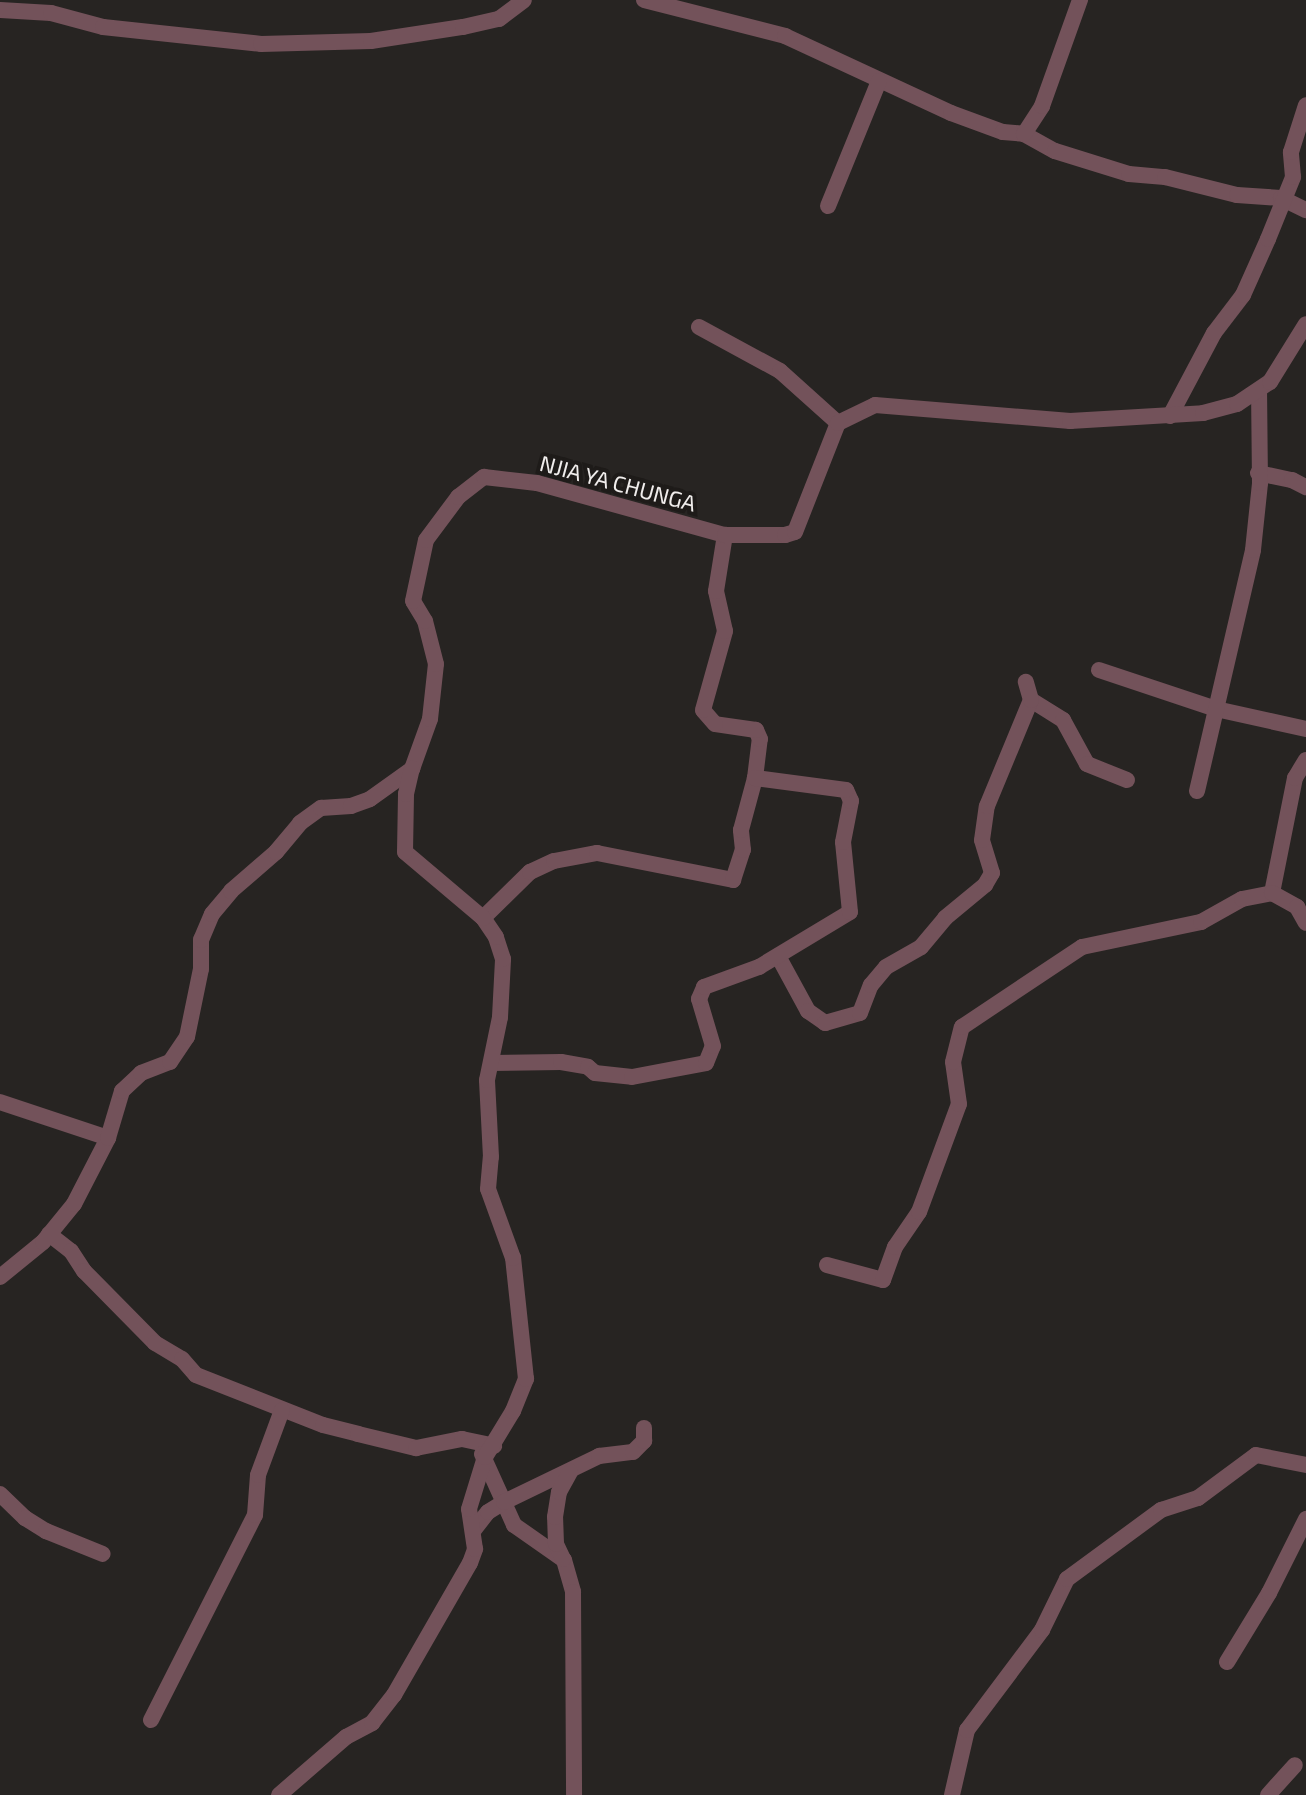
<!DOCTYPE html>
<style>
body{margin:0}
#map{position:relative;width:1306px;height:1795px;overflow:hidden;background:#272422;font-family:"Exo 2",sans-serif}
div>[style]{position:absolute}
.minor>*{height:16px;margin:-8px;padding:0 8px;transform-origin:8px;border-radius:8px;background:#73525a}
span{translate:-50% -50%;white-space:nowrap;text-align:center;line-height:1.15;-webkit-text-stroke:8px #1e1b19;paint-order:stroke}
.street-label{font-size:22px;color:#f0edec}
</style>
<div id="map">
<div class="minor">
<div style="left:644px;top:0;width:146px;rotate:14.3deg"></div>
<div style="left:785px;top:36px;width:183px;rotate:24.9deg"></div>
<div style="left:951px;top:113px;width:55px;rotate:20.1deg"></div>
<div style="left:1003px;top:132px;width:21px;rotate:5deg"></div>
<div style="left:1024px;top:134px;width:35px;rotate:29deg"></div>
<div style="left:1055px;top:151px;width:77px;rotate:17.3deg"></div>
<div style="left:1129px;top:174px;width:36px;rotate:5deg"></div>
<div style="left:1165px;top:177px;width:74px;rotate:14deg"></div>
<div style="left:1237px;top:195px;width:44px;rotate:3.9deg"></div>
<div style="left:1281px;top:198px;width:28px;rotate:26deg"></div>
<div style="left:0;top:10px;width:51px;rotate:3.4deg"></div>
<div style="left:51px;top:13px;width:54px;rotate:15.1deg"></div>
<div style="left:103px;top:27px;width:159px;rotate:6.1deg"></div>
<div style="left:261px;top:44px;width:110px;rotate:-1.6deg"></div>
<div style="left:371px;top:41px;width:93px;rotate:-8.7deg"></div>
<div style="left:463px;top:27px;width:37px;rotate:-13deg"></div>
<div style="left:499px;top:19px;width:31px;rotate:-37deg"></div>
<div style="left:1024px;top:134px;width:33px;rotate:-57deg"></div>
<div style="left:1042px;top:106px;width:113px;rotate:-70.3deg"></div>
<div style="left:828px;top:206px;width:135px;rotate:-67.8deg"></div>
<div style="left:699px;top:327px;width:92px;rotate:28.5deg"></div>
<div style="left:780px;top:371px;width:78px;rotate:41.9deg"></div>
<div style="left:1170px;top:416px;width:94px;rotate:-62.1deg"></div>
<div style="left:1214px;top:333px;width:48px;rotate:-52.7deg"></div>
<div style="left:1243px;top:295px;width:61px;rotate:-65.9deg"></div>
<div style="left:1268px;top:239px;width:67px;rotate:-68deg"></div>
<div style="left:1293px;top:177px;width:25px;rotate:-95deg"></div>
<div style="left:1291px;top:152px;width:49px;rotate:-72.3deg"></div>
<div style="left:1258px;top:473px;width:35px;rotate:12deg"></div>
<div style="left:1292px;top:480px;width:16px;rotate:27deg"></div>
<div style="left:1099px;top:670px;width:123px;rotate:18.4deg"></div>
<div style="left:1216px;top:709px;width:92px;rotate:12.5deg"></div>
<div style="left:1031px;top:700px;width:38px;rotate:32deg"></div>
<div style="left:1063px;top:720px;width:50px;rotate:61.4deg"></div>
<div style="left:1087px;top:764px;width:43px;rotate:21.8deg"></div>
<div style="left:1197px;top:791px;width:247px;rotate:-76.9deg"></div>
<div style="left:1253px;top:550px;width:67px;rotate:-84deg"></div>
<div style="left:1260px;top:483px;width:92px;rotate:-90.6deg"></div>
<div style="left:1272px;top:893px;width:117px;rotate:-78.7deg"></div>
<div style="left:1295px;top:778px;width:21px;rotate:-59deg"></div>
<div style="left:483px;top:918px;width:66px;rotate:-44.4deg"></div>
<div style="left:530px;top:872px;width:26px;rotate:-25deg"></div>
<div style="left:554px;top:861px;width:44px;rotate:-10.5deg"></div>
<div style="left:597px;top:853px;width:139px;rotate:11.2deg"></div>
<div style="left:733px;top:880px;width:32px;rotate:-72deg"></div>
<div style="left:743px;top:850px;width:20px;rotate:-96deg"></div>
<div style="left:741px;top:830px;width:54px;rotate:-74.9deg"></div>
<div style="left:755px;top:778px;width:39px;rotate:-83deg"></div>
<div style="left:760px;top:739px;width:10px;rotate:-114deg"></div>
<div style="left:756px;top:730px;width:41px;rotate:-171.7deg"></div>
<div style="left:715px;top:724px;width:18px;rotate:-131deg"></div>
<div style="left:703px;top:710px;width:82px;rotate:-74.4deg"></div>
<div style="left:725px;top:631px;width:41px;rotate:-102.7deg"></div>
<div style="left:716px;top:591px;width:57px;rotate:-80.9deg"></div>
<div style="left:778px;top:956px;width:63px;rotate:61.4deg"></div>
<div style="left:808px;top:1011px;width:21px;rotate:35deg"></div>
<div style="left:825px;top:1023px;width:36px;rotate:-16deg"></div>
<div style="left:860px;top:1013px;width:30px;rotate:-69deg"></div>
<div style="left:871px;top:985px;width:23px;rotate:-50deg"></div>
<div style="left:886px;top:967px;width:40px;rotate:-29.7deg"></div>
<div style="left:921px;top:947px;width:38px;rotate:-50deg"></div>
<div style="left:945px;top:918px;width:52px;rotate:-39.5deg"></div>
<div style="left:985px;top:885px;width:14px;rotate:-60deg"></div>
<div style="left:992px;top:873px;width:34px;rotate:-107deg"></div>
<div style="left:982px;top:840px;width:34px;rotate:-82deg"></div>
<div style="left:987px;top:806px;width:115px;rotate:-67.5deg"></div>
<div style="left:1031px;top:700px;width:19px;rotate:-106deg"></div>
<div style="left:491px;top:1063px;width:70px;rotate:-0.8deg"></div>
<div style="left:561px;top:1062px;width:27px;rotate:10deg"></div>
<div style="left:588px;top:1067px;width:9px;rotate:41deg"></div>
<div style="left:595px;top:1073px;width:37px;rotate:6deg"></div>
<div style="left:632px;top:1077px;width:75px;rotate:-10.7deg"></div>
<div style="left:706px;top:1063px;width:18px;rotate:-68deg"></div>
<div style="left:713px;top:1046px;width:49px;rotate:-106.6deg"></div>
<div style="left:699px;top:999px;width:13px;rotate:-67deg"></div>
<div style="left:704px;top:987px;width:59px;rotate:-20deg"></div>
<div style="left:759px;top:967px;width:106px;rotate:-31.1deg"></div>
<div style="left:850px;top:912px;width:70px;rotate:-95.7deg"></div>
<div style="left:843px;top:842px;width:42px;rotate:-79deg"></div>
<div style="left:851px;top:801px;width:12px;rotate:-114deg"></div>
<div style="left:846px;top:790px;width:92px;rotate:-172.5deg"></div>
<div style="left:0;top:1102px;width:114px;rotate:18.4deg"></div>
<div style="left:49px;top:1234px;width:28px;rotate:38deg"></div>
<div style="left:71px;top:1251px;width:24px;rotate:57deg"></div>
<div style="left:84px;top:1271px;width:101px;rotate:45.4deg"></div>
<div style="left:155px;top:1343px;width:31px;rotate:31deg"></div>
<div style="left:182px;top:1359px;width:21px;rotate:49deg"></div>
<div style="left:196px;top:1375px;width:136px;rotate:21.5deg"></div>
<div style="left:323px;top:1425px;width:36px;rotate:14deg"></div>
<div style="left:358px;top:1434px;width:60px;rotate:13.6deg"></div>
<div style="left:416px;top:1448px;width:47px;rotate:-11.1deg"></div>
<div style="left:462px;top:1439px;width:33px;rotate:12deg"></div>
<div style="left:827px;top:1265px;width:58px;rotate:15deg"></div>
<div style="left:883px;top:1280px;width:35px;rotate:-70deg"></div>
<div style="left:895px;top:1247px;width:42px;rotate:-55.6deg"></div>
<div style="left:919px;top:1212px;width:115px;rotate:-69.7deg"></div>
<div style="left:959px;top:1104px;width:42px;rotate:-98.1deg"></div>
<div style="left:953px;top:1062px;width:36px;rotate:-76deg"></div>
<div style="left:962px;top:1027px;width:144px;rotate:-33.7deg"></div>
<div style="left:1082px;top:947px;width:122px;rotate:-11.9deg"></div>
<div style="left:1201px;top:922px;width:47px;rotate:-29.3deg"></div>
<div style="left:1242px;top:899px;width:31px;rotate:-11deg"></div>
<div style="left:1272px;top:893px;width:29px;rotate:29deg"></div>
<div style="left:1297px;top:907px;width:18px;rotate:61deg"></div>
<div style="left:0;top:1277px;width:55px;rotate:-39.1deg"></div>
<div style="left:43px;top:1242px;width:49px;rotate:-50.8deg"></div>
<div style="left:74px;top:1204px;width:74px;rotate:-62.7deg"></div>
<div style="left:108px;top:1138px;width:49px;rotate:-73.4deg"></div>
<div style="left:122px;top:1091px;width:26px;rotate:-43deg"></div>
<div style="left:141px;top:1073px;width:31px;rotate:-21deg"></div>
<div style="left:170px;top:1062px;width:30px;rotate:-56deg"></div>
<div style="left:187px;top:1037px;width:69px;rotate:-78.4deg"></div>
<div style="left:201px;top:969px;width:29px;rotate:-90deg"></div>
<div style="left:201px;top:940px;width:28px;rotate:-67deg"></div>
<div style="left:212px;top:914px;width:30px;rotate:-50deg"></div>
<div style="left:231px;top:891px;width:60px;rotate:-40.9deg"></div>
<div style="left:276px;top:852px;width:38px;rotate:-50deg"></div>
<div style="left:300px;top:823px;width:26px;rotate:-36deg"></div>
<div style="left:321px;top:808px;width:30px;rotate:-4deg"></div>
<div style="left:351px;top:806px;width:20px;rotate:-20deg"></div>
<div style="left:370px;top:799px;width:52px;rotate:-35.5deg"></div>
<div style="left:412px;top:769px;width:53px;rotate:-70.2deg"></div>
<div style="left:430px;top:719px;width:55px;rotate:-83.8deg"></div>
<div style="left:436px;top:664px;width:44px;rotate:-104.3deg"></div>
<div style="left:425px;top:621px;width:23px;rotate:-121deg"></div>
<div style="left:413px;top:601px;width:62px;rotate:-78deg"></div>
<div style="left:426px;top:540px;width:54px;rotate:-53.3deg"></div>
<div style="left:458px;top:497px;width:33px;rotate:-38deg"></div>
<div style="left:484px;top:477px;width:53px;rotate:6.5deg"></div>
<div style="left:537px;top:483px;width:195px;rotate:15.5deg"></div>
<div style="left:725px;top:535px;width:60px"></div>
<div style="left:785px;top:535px;width:10px;rotate:-17deg"></div>
<div style="left:795px;top:532px;width:117px;rotate:-68.5deg"></div>
<div style="left:838px;top:423px;width:41px;rotate:-25.9deg"></div>
<div style="left:875px;top:405px;width:196px;rotate:4.7deg"></div>
<div style="left:1070px;top:421px;width:133px;rotate:-3.4deg"></div>
<div style="left:1203px;top:413px;width:35px;rotate:-15deg"></div>
<div style="left:1237px;top:404px;width:40px;rotate:-34deg"></div>
<div style="left:1270px;top:382px;width:68px;rotate:-58.2deg"></div>
<div style="left:482px;top:1454px;width:78px;rotate:65.7deg"></div>
<div style="left:514px;top:1525px;width:61px;rotate:35deg"></div>
<div style="left:564px;top:1560px;width:33px;rotate:74deg"></div>
<div style="left:573px;top:1592px;width:203px;rotate:89.7deg"></div>
<div style="left:0;top:1494px;width:35px;rotate:44deg"></div>
<div style="left:25px;top:1518px;width:25px;rotate:32deg"></div>
<div style="left:46px;top:1531px;width:61px;rotate:22deg"></div>
<div style="left:473px;top:1531px;width:24px;rotate:-52deg"></div>
<div style="left:488px;top:1512px;width:19px;rotate:-32deg"></div>
<div style="left:504px;top:1502px;width:106px;rotate:-25.8deg"></div>
<div style="left:599px;top:1456px;width:34px;rotate:-7deg"></div>
<div style="left:633px;top:1452px;width:16px;rotate:-45deg"></div>
<div style="left:644px;top:1441px;width:13px;rotate:-90deg"></div>
<div style="left:563px;top:1559px;width:17px;rotate:-115deg"></div>
<div style="left:556px;top:1544px;width:27px;rotate:-92deg"></div>
<div style="left:555px;top:1517px;width:25px;rotate:-81deg"></div>
<div style="left:559px;top:1492px;width:23px;rotate:-61deg"></div>
<div style="left:1227px;top:1662px;width:81px;rotate:-58.7deg"></div>
<div style="left:1269px;top:1593px;width:83px;rotate:-63.4deg"></div>
<div style="left:151px;top:1720px;width:230px;rotate:-63.1deg"></div>
<div style="left:255px;top:1515px;width:40px;rotate:-85.7deg"></div>
<div style="left:258px;top:1475px;width:69px;rotate:-69.7deg"></div>
<div style="left:279px;top:1795px;width:89px;rotate:-40.9deg"></div>
<div style="left:346px;top:1737px;width:30px;rotate:-28deg"></div>
<div style="left:372px;top:1723px;width:36px;rotate:-52deg"></div>
<div style="left:394px;top:1695px;width:152px;rotate:-60.1deg"></div>
<div style="left:470px;top:1563px;width:15px;rotate:-70deg"></div>
<div style="left:475px;top:1549px;width:40px;rotate:-98.5deg"></div>
<div style="left:469px;top:1509px;width:54px;rotate:-72.9deg"></div>
<div style="left:485px;top:1457px;width:54px;rotate:-58.7deg"></div>
<div style="left:513px;top:1411px;width:35px;rotate:-68deg"></div>
<div style="left:526px;top:1379px;width:122px;rotate:-96.1deg"></div>
<div style="left:513px;top:1258px;width:73px;rotate:-109.9deg"></div>
<div style="left:488px;top:1189px;width:32px;rotate:-85deg"></div>
<div style="left:491px;top:1157px;width:77px;rotate:-93deg"></div>
<div style="left:487px;top:1080px;width:64px;rotate:-78.3deg"></div>
<div style="left:500px;top:1017px;width:58px;rotate:-87deg"></div>
<div style="left:503px;top:959px;width:23px;rotate:-108deg"></div>
<div style="left:496px;top:937px;width:23px;rotate:-124deg"></div>
<div style="left:483px;top:918px;width:102px;rotate:-139.8deg"></div>
<div style="left:405px;top:852px;width:58px;rotate:-89deg"></div>
<div style="left:406px;top:794px;width:26px;rotate:-77deg"></div>
<div style="left:952px;top:1795px;width:67px;rotate:-77deg"></div>
<div style="left:967px;top:1730px;width:125px;rotate:-53.1deg"></div>
<div style="left:1042px;top:1630px;width:57px;rotate:-63.9deg"></div>
<div style="left:1067px;top:1579px;width:117px;rotate:-36.3deg"></div>
<div style="left:1161px;top:1510px;width:39px;rotate:-18deg"></div>
<div style="left:1198px;top:1498px;width:72px;rotate:-36.6deg"></div>
<div style="left:1256px;top:1455px;width:51px;rotate:11.3deg"></div>
<div style="left:1268px;top:1795px;width:40px;rotate:-48deg"></div>
</div>
<div class="street-label">
<span style="left:618px;top:483px;rotate:15deg">NJIA YA CHUNGA</span>
</div>
</div>
